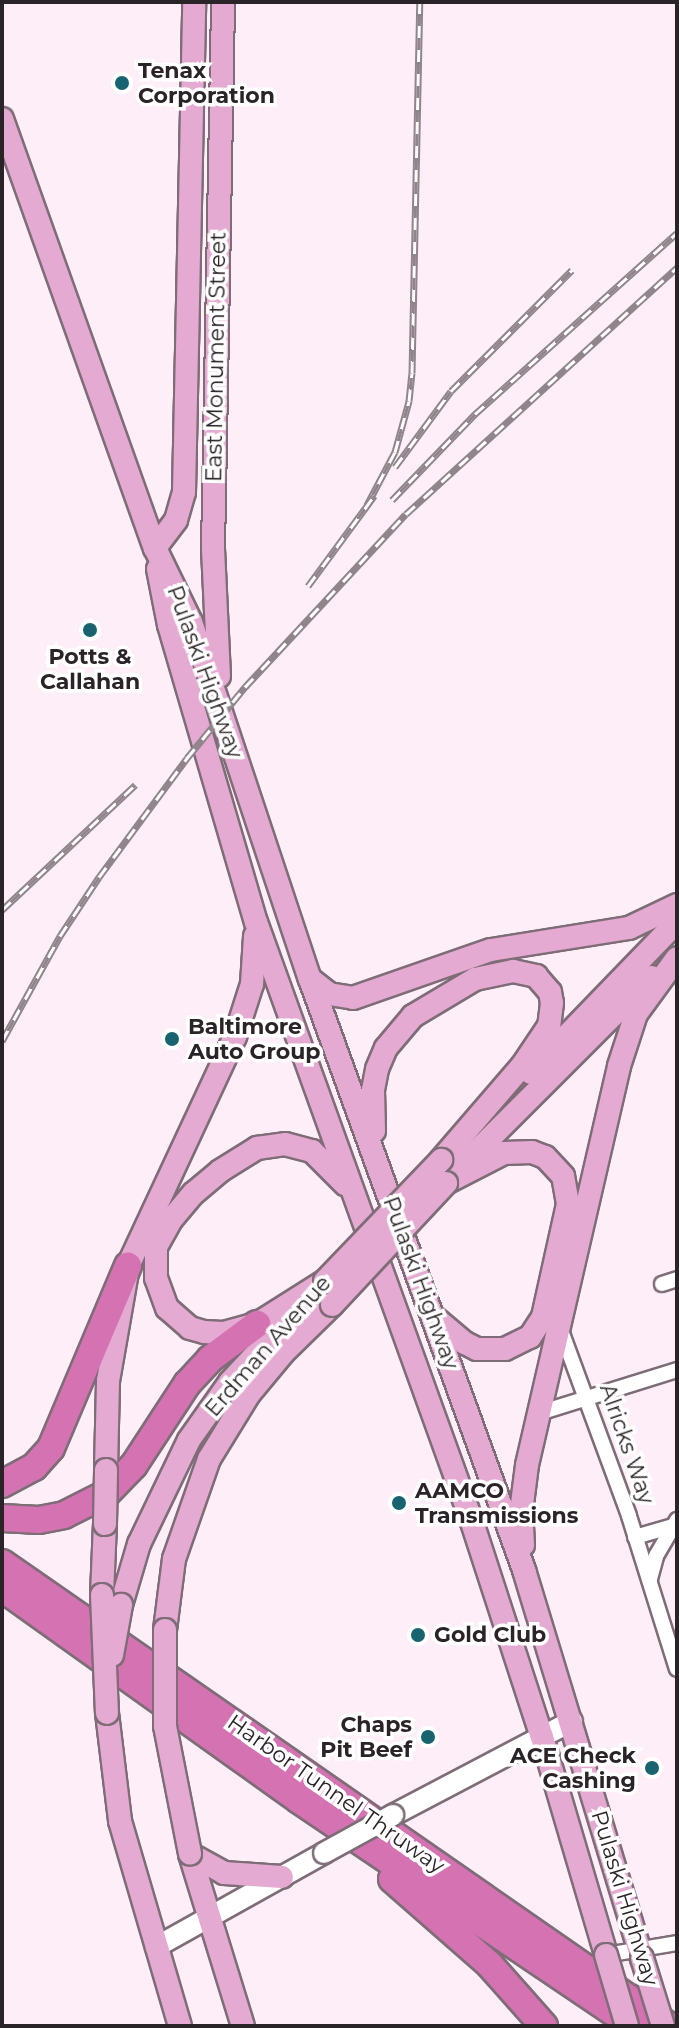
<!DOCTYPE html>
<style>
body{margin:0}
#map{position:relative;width:679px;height:2028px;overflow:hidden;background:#feeef7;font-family:Montserrat,sans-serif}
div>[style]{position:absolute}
.roads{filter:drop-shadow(2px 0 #7e6d77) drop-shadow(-2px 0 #7e6d77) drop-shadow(0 2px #7e6d77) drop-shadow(0 -2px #7e6d77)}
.street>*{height:14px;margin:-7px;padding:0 7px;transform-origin:7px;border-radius:7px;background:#fff}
.secondary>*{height:20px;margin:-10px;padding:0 10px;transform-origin:10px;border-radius:10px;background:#fff}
.primary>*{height:22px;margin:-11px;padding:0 11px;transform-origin:11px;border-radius:11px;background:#e5aad1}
.highway>*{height:26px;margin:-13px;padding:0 13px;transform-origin:13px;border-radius:13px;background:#d472b2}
.rail>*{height:7px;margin-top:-3.5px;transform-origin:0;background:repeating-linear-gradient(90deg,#fff 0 12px,#90858b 0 24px);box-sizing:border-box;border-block:2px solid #90858b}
.bridges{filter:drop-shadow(2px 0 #7e6d77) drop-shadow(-2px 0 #7e6d77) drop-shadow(0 2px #7e6d77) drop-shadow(0 -2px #7e6d77)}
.secondary-bridge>*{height:20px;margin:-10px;padding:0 10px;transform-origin:10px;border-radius:10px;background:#fff}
.primary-bridge>*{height:22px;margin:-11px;padding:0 11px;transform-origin:11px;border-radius:11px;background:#e5aad1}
.dots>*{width:22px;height:22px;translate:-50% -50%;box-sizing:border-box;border:4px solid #fff;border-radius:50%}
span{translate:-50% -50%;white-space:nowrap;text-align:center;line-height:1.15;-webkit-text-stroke:7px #fff;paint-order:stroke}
.poi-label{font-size:22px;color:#2a2327;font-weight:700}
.left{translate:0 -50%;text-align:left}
.right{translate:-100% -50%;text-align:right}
.street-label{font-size:22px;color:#2a2327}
.frame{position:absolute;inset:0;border:4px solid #2a2327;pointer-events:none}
</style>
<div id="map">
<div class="roads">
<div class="street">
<div style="left:662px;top:1284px;width:16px;rotate:-18deg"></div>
<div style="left:560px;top:1328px;width:200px;rotate:69.8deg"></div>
<div style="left:629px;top:1516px;width:160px;rotate:72.6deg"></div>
<div style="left:539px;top:1413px;width:145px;rotate:-17.3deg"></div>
<div style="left:635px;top:1537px;width:36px;rotate:-16deg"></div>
<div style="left:650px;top:1579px;width:24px;rotate:-75deg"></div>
<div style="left:656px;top:1556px;width:42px;rotate:-59.7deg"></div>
<div style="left:606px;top:1955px;width:72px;rotate:-9.6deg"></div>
</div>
<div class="secondary">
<div style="left:393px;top:1815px;width:202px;rotate:-27.7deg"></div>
<div style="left:156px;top:1947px;width:193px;rotate:-29.2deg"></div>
</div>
<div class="primary">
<div style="left:2px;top:119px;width:455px;rotate:70.4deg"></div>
<div style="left:155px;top:548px;width:82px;rotate:64.1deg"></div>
<div style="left:191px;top:622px;width:376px;rotate:71.6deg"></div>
<div style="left:310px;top:979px;width:629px;rotate:70.09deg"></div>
<div style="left:524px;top:1570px;width:406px;rotate:73.1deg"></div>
<div style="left:155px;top:548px;width:35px;rotate:-53deg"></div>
<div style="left:176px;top:520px;width:29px;rotate:-74deg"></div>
<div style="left:184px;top:492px;width:490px;rotate:-88.8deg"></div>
<div style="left:158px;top:569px;width:57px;rotate:78.9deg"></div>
<div style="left:169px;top:625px;width:309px;rotate:73.7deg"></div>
<div style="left:256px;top:922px;width:638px;rotate:70.2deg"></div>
<div style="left:472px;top:1522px;width:226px;rotate:72deg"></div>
<div style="left:542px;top:1737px;width:227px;rotate:73.6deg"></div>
<div style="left:219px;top:676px;width:126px;rotate:-92.7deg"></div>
<div style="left:213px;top:550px;width:548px;rotate:-88.95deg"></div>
<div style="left:310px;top:979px;width:24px;rotate:38deg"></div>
<div style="left:329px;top:994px;width:24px;rotate:9deg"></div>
<div style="left:353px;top:998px;width:146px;rotate:-19.2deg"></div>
<div style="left:491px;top:950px;width:140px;rotate:-9.1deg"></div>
<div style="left:629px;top:928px;width:53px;rotate:-25.6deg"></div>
<div style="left:531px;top:1073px;width:210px;rotate:-46deg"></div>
<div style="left:374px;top:1131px;width:41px;rotate:-91.4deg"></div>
<div style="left:373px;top:1090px;width:21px;rotate:-79deg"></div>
<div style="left:377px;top:1069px;width:23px;rotate:-67deg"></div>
<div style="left:386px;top:1048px;width:42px;rotate:-49.8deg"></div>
<div style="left:413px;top:1016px;width:72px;rotate:-30.8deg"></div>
<div style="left:475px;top:979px;width:39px;rotate:-12deg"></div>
<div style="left:513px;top:971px;width:24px;rotate:12deg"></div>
<div style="left:536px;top:976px;width:21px;rotate:49deg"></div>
<div style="left:550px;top:992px;width:11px;rotate:80deg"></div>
<div style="left:552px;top:1003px;width:23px;rotate:97deg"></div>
<div style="left:549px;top:1026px;width:48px;rotate:124deg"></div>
<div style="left:522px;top:1066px;width:124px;rotate:130.8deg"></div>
<div style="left:463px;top:1165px;width:266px;rotate:-45deg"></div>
<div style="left:325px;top:1281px;width:80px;rotate:147.7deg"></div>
<div style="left:257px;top:1324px;width:35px;rotate:165deg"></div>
<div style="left:223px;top:1333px;width:19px;rotate:-177deg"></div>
<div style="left:204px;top:1332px;width:15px;rotate:-164deg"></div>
<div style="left:190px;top:1328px;width:30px;rotate:-139deg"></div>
<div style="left:167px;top:1308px;width:32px;rotate:-110deg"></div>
<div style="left:156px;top:1278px;width:31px;rotate:-90deg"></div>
<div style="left:156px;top:1247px;width:31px;rotate:-61deg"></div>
<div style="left:171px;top:1220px;width:35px;rotate:-50deg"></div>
<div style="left:194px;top:1193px;width:34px;rotate:-40deg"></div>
<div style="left:220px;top:1171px;width:44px;rotate:-31.9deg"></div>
<div style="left:257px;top:1148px;width:28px;rotate:-8deg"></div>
<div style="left:285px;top:1144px;width:28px;rotate:15deg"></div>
<div style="left:312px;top:1151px;width:47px;rotate:45deg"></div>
<div style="left:435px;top:1318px;width:39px;rotate:40deg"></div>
<div style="left:465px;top:1343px;width:13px;rotate:27deg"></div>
<div style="left:477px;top:1349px;width:28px"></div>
<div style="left:505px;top:1349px;width:28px;rotate:-26deg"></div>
<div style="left:530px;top:1337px;width:24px;rotate:-57deg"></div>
<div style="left:543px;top:1317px;width:116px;rotate:-77.5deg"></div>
<div style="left:568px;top:1204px;width:28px;rotate:-100deg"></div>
<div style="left:563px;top:1176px;width:26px;rotate:-133deg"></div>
<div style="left:545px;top:1157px;width:14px;rotate:-159deg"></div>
<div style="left:532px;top:1152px;width:28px;rotate:178deg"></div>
<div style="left:504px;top:1153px;width:65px;rotate:152.7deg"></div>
<div style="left:106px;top:1470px;width:89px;rotate:-88.7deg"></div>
<div style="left:108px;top:1381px;width:117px;rotate:-80.1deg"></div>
<div style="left:128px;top:1266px;width:253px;rotate:-65deg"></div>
<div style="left:235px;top:1037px;width:56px;rotate:-72.2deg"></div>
<div style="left:252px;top:984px;width:48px;rotate:-86.4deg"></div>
<div style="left:523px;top:1545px;width:33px;rotate:-93deg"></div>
<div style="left:521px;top:1512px;width:47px;rotate:-82.7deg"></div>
<div style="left:527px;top:1465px;width:409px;rotate:-77deg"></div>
<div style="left:619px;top:1066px;width:55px;rotate:-71.9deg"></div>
<div style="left:636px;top:1014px;width:69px;rotate:-53.8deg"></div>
<div style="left:102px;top:1595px;width:71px;rotate:-87.6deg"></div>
<div style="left:121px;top:1605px;width:64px;rotate:-73.6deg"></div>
<div style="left:139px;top:1544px;width:115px;rotate:-64.3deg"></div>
<div style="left:189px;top:1440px;width:71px;rotate:-54.7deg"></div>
<div style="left:230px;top:1382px;width:105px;rotate:-46.9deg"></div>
<div style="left:165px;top:1630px;width:72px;rotate:-82.8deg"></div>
<div style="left:174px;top:1559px;width:106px;rotate:-70.7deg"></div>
<div style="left:209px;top:1459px;width:76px;rotate:-58.4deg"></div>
<div style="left:249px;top:1394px;width:53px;rotate:-50.3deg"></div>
<div style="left:283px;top:1353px;width:69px;rotate:-44.4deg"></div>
<div style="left:107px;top:1713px;width:109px;rotate:83.1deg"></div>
<div style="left:120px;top:1821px;width:214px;rotate:73.7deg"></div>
<div style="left:190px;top:1854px;width:180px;rotate:72.9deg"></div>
<div style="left:190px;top:1854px;width:39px;rotate:29deg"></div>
<div style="left:224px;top:1873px;width:58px;rotate:3.9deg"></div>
</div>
<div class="highway">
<div style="left:2px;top:1484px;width:36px;rotate:-28deg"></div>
<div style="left:34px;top:1467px;width:25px;rotate:-48deg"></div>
<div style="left:51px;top:1448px;width:198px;rotate:-67.1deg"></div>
<div style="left:2px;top:1518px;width:37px;rotate:3deg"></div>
<div style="left:39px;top:1520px;width:25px;rotate:-11deg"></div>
<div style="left:64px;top:1515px;width:47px;rotate:-26.6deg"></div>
<div style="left:106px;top:1494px;width:40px;rotate:-46deg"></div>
<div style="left:134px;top:1465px;width:97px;rotate:-56.8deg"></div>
<div style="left:187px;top:1384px;width:34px;rotate:-47deg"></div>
<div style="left:210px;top:1359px;width:59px;rotate:-36.7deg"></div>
<div style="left:2px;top:1563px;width:812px;rotate:34.77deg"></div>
<div style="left:2px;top:1588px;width:365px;rotate:35.5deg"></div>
<div style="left:299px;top:1800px;width:404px;rotate:34deg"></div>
<div style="left:392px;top:1879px;width:129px;rotate:41.2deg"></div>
<div style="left:489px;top:1964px;width:83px;rotate:48.4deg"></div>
</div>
</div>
<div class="rail">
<div style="left:395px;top:467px;width:94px;rotate:-53.6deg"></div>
<div style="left:451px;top:391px;width:171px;rotate:-45deg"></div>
<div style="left:392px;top:500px;width:120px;rotate:-46deg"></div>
<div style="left:475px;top:414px;width:271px;rotate:-41.9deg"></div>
<div style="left:367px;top:505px;width:60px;rotate:-62.2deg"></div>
<div style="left:395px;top:452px;width:53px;rotate:-74.6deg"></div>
<div style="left:409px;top:401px;width:28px;rotate:-84deg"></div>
<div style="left:412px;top:373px;width:371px;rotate:-88.8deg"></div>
<div style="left:308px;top:586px;width:112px;rotate:-53.7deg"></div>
<div style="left:2px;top:910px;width:183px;rotate:-43.2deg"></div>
<div style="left:2px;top:1041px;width:120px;rotate:-61.1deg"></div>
<div style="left:60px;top:936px;width:71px;rotate:-56.5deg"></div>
<div style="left:99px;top:877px;width:148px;rotate:-53.5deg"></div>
<div style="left:187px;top:758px;width:92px;rotate:-50.8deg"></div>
<div style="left:245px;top:687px;width:236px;rotate:-47.1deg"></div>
<div style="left:406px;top:514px;width:367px;rotate:-42.3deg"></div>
</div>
<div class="bridges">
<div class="secondary-bridge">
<div style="left:324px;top:1853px;width:79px;rotate:-28.8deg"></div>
</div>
<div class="primary-bridge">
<div style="left:325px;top:1281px;width:168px;rotate:-46.2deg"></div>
<div style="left:332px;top:1305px;width:167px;rotate:-46.9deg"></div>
<div style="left:105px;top:1524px;width:54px;rotate:-88.9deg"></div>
<div style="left:102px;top:1595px;width:118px;rotate:87.6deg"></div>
<div style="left:165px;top:1630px;width:96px;rotate:90deg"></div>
<div style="left:165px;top:1726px;width:130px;rotate:78.9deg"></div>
<div style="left:112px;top:1655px;width:51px;rotate:-79.8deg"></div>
<div style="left:606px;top:1955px;width:74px;rotate:73.5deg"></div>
<div style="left:642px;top:1958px;width:71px;rotate:72.8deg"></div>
</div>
</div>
<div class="dots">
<div style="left:122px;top:83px;background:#18636f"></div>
<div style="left:90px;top:630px;background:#18636f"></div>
<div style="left:172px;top:1039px;background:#18636f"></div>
<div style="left:399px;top:1503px;background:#18636f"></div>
<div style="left:418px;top:1635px;background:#18636f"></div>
<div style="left:428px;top:1737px;background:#18636f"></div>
<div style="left:652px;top:1768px;background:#18636f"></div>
</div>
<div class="poi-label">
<span class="left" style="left:138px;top:83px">Tenax<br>Corporation</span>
<span style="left:90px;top:669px">Potts &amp;<br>Callahan</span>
<span class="left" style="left:188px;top:1039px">Baltimore<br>Auto Group</span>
<span class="left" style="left:415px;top:1503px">AAMCO<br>Transmissions</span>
<span class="left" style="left:434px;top:1635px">Gold Club</span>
<span class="right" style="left:412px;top:1737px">Chaps<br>Pit Beef</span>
<span class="right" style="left:636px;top:1768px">ACE Check<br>Cashing</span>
</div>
<div class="street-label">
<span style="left:216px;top:357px;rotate:-89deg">East Monument Street</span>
<span style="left:205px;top:672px;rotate:70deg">Pulaski Highway</span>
<span style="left:421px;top:1283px;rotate:70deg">Pulaski Highway</span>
<span style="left:268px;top:1346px;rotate:-49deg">Erdman Avenue</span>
<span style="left:627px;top:1444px;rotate:71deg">Alricks Way</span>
<span style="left:336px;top:1794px;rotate:35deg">Harbor Tunnel Thruway</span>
<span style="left:625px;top:1898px;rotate:73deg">Pulaski Highway</span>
</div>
<div class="frame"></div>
</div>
